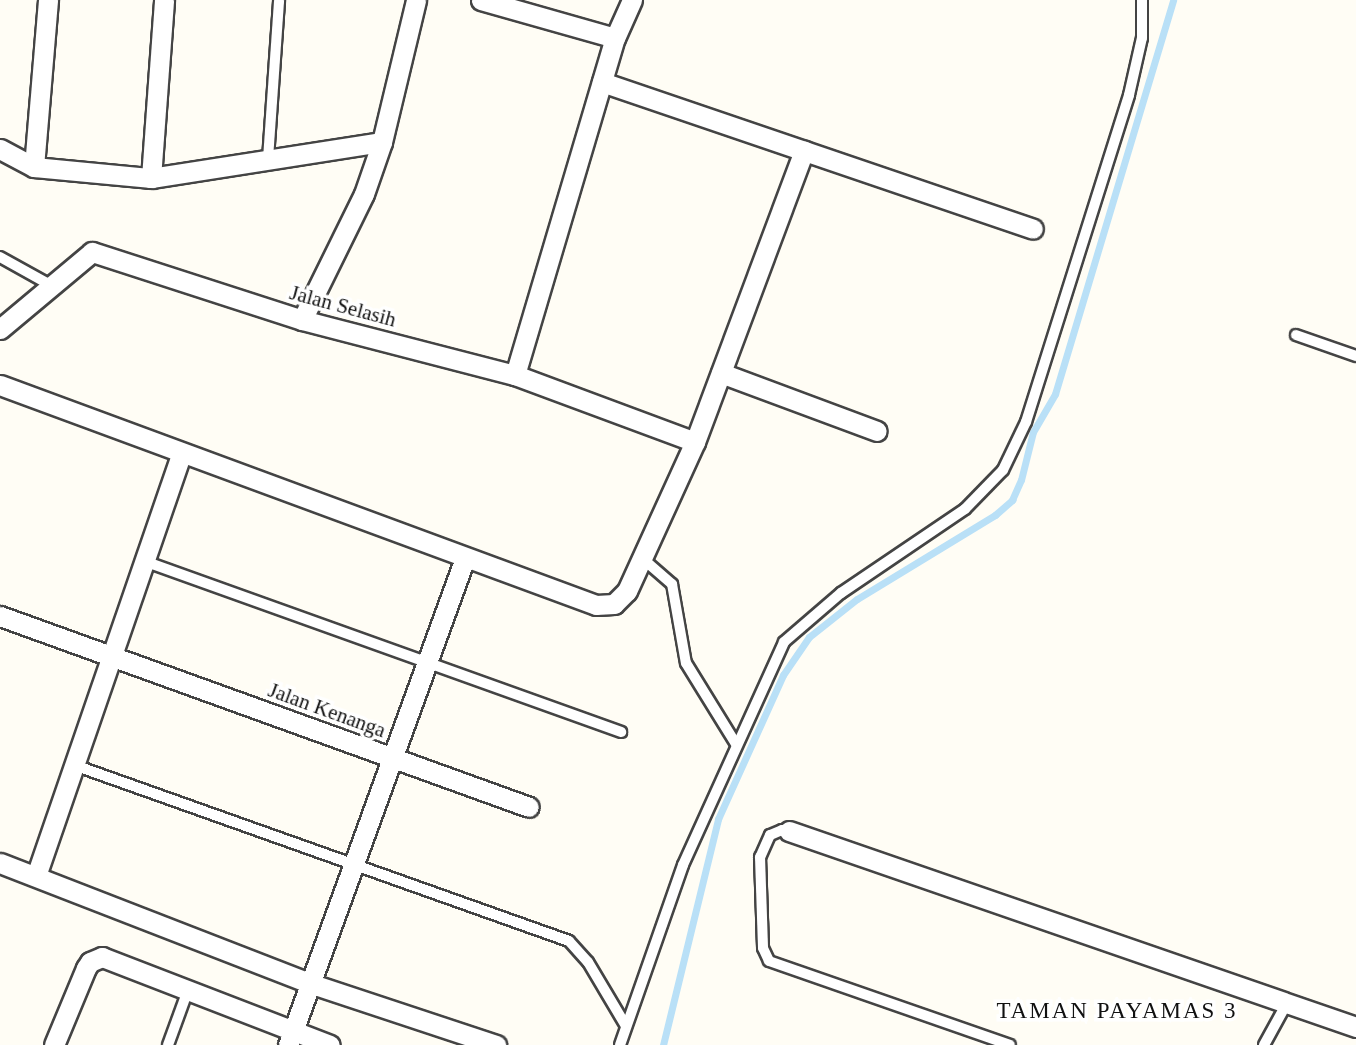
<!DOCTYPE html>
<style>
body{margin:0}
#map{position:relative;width:1356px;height:1045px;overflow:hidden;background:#fffdf5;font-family:"Times New Roman",serif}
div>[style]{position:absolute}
.stream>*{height:7px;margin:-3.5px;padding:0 3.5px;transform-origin:3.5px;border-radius:3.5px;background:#b9e0f7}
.roads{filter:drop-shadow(2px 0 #444) drop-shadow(-2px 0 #444) drop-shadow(0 2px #444) drop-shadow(0 -2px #444)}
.service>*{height:10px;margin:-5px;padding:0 5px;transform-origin:5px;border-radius:5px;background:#fff}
.minor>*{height:19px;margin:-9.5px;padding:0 9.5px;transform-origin:9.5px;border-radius:9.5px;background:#fff}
span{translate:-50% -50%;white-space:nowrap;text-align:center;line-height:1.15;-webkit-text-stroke:7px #fff;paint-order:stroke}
.street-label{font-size:21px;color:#111}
.neighbourhood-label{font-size:23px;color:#111;letter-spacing:2px}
</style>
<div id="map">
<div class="stream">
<div style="left:663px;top:1045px;width:233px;rotate:-76.3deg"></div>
<div style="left:718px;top:819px;width:158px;rotate:-65.7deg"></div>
<div style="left:783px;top:675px;width:46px;rotate:-55.6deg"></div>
<div style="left:809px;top:637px;width:61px;rotate:-38.4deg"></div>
<div style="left:857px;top:599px;width:162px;rotate:-31.3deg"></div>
<div style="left:995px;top:515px;width:23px;rotate:-41deg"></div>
<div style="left:1012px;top:500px;width:22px;rotate:-66deg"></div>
<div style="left:1021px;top:480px;width:49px;rotate:-76deg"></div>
<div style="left:1033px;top:432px;width:44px;rotate:-59.9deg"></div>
<div style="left:1055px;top:394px;width:411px;rotate:-73.3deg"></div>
</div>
<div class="roads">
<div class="service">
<div style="left:268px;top:159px;width:159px;rotate:-86deg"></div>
<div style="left:0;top:257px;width:60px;rotate:29.1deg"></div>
<div style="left:1296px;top:335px;width:64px;rotate:19.3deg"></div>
<div style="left:642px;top:558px;width:40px;rotate:41deg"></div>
<div style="left:672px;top:584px;width:80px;rotate:80deg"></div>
<div style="left:686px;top:663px;width:95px;rotate:58.3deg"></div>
<div style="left:144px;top:561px;width:507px;rotate:19.72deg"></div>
<div style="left:74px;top:765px;width:525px;rotate:19.57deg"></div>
<div style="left:569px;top:941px;width:28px;rotate:48deg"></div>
<div style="left:588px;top:962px;width:74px;rotate:59.3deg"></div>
<div style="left:789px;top:831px;width:7px;rotate:-172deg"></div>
<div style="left:782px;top:830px;width:13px;rotate:157deg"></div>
<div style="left:770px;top:835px;width:24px;rotate:114deg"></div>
<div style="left:760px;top:857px;width:91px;rotate:88.1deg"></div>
<div style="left:763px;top:948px;width:14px;rotate:65deg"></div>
<div style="left:769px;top:961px;width:255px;rotate:19.2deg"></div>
<div style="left:168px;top:1045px;width:59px;rotate:-70deg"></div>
<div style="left:620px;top:1045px;width:191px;rotate:-70.7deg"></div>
<div style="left:683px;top:865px;width:245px;rotate:-65.6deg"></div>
<div style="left:784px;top:642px;width:75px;rotate:-40.7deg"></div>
<div style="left:841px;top:593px;width:150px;rotate:-34.1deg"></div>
<div style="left:965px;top:509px;width:54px;rotate:-45.7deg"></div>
<div style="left:1003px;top:470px;width:53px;rotate:-64.4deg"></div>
<div style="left:1026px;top:422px;width:343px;rotate:-72.5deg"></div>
<div style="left:1129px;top:95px;width:58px;rotate:-77.2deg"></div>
<div style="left:1142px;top:38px;width:38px;rotate:-90deg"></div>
<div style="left:1264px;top:1045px;width:48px;rotate:-61.3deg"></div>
</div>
<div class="minor">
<div style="left:481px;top:0;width:139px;rotate:15.8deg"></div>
<div style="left:615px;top:38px;width:42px;rotate:-65.9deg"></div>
<div style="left:602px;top:82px;width:455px;rotate:18.8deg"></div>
<div style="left:0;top:149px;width:38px;rotate:28deg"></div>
<div style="left:34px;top:167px;width:118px;rotate:5.4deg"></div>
<div style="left:151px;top:178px;width:234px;rotate:-8.9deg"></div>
<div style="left:34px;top:167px;width:168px;rotate:-85.2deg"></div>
<div style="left:151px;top:178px;width:178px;rotate:-85.8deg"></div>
<div style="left:302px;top:320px;width:140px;rotate:-63.8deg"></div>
<div style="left:364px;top:194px;width:55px;rotate:-70.9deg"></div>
<div style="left:382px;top:142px;width:146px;rotate:-76.5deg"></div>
<div style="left:0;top:329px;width:120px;rotate:-39.9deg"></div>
<div style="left:92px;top:252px;width:221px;rotate:17.9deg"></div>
<div style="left:302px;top:320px;width:220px;rotate:14.5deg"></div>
<div style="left:515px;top:375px;width:192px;rotate:20.4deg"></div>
<div style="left:721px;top:373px;width:166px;rotate:20.4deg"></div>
<div style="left:515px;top:375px;width:352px;rotate:-73.5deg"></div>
<div style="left:0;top:385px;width:635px;rotate:20.26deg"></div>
<div style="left:596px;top:605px;width:18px;rotate:-3deg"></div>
<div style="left:614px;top:604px;width:18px;rotate:-45deg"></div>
<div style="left:627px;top:591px;width:164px;rotate:-65.5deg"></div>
<div style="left:695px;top:442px;width:311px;rotate:-69.5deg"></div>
<div style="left:0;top:616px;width:562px;rotate:19.85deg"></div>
<div style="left:789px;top:831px;width:600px;rotate:19.07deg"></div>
<div style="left:0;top:863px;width:335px;rotate:21.2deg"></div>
<div style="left:312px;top:984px;width:194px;rotate:18.3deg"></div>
<div style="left:36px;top:876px;width:447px;rotate:-71deg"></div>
<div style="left:54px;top:1045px;width:83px;rotate:-67.4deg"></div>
<div style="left:86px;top:968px;width:7px;rotate:-56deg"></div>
<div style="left:90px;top:962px;width:13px;rotate:-23deg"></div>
<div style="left:102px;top:957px;width:244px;rotate:21.1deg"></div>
<div style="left:288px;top:1045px;width:518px;rotate:-70.03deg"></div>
</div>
</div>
<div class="street-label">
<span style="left:343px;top:306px;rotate:15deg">Jalan Selasih</span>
<span style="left:327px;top:710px;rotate:20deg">Jalan Kenanga</span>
</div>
<div class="neighbourhood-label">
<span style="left:1117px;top:1011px">TAMAN PAYAMAS 3</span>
</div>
</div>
